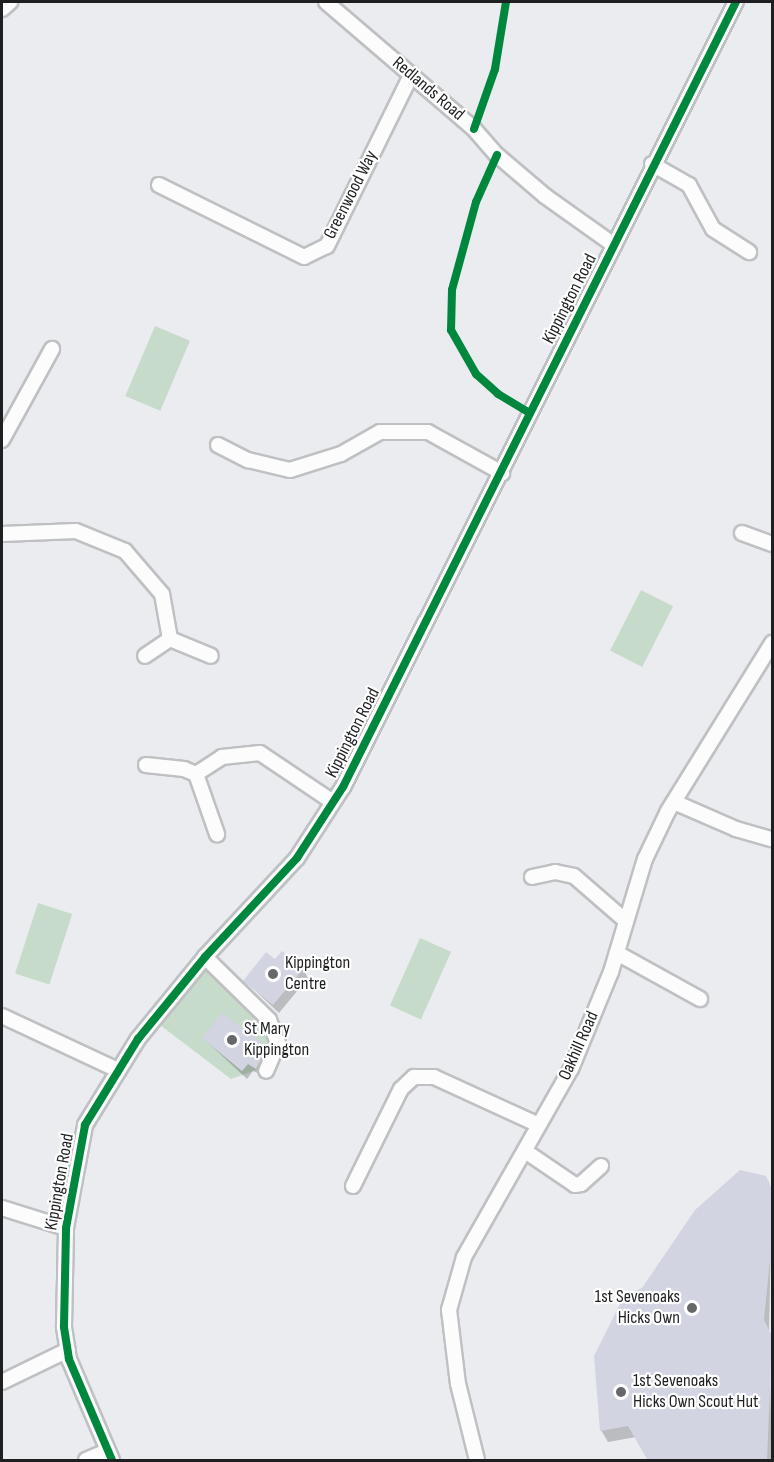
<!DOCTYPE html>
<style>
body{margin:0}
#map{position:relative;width:774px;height:1462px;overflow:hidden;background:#eaecef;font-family:"Sofia Sans Condensed",sans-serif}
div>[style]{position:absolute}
.green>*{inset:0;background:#c7dbca;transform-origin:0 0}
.shadow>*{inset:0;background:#0003}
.building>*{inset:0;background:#d3d4e2}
.roads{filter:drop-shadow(2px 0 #bfc0c2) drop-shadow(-2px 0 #bfc0c2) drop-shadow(0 2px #bfc0c2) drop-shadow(0 -2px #bfc0c2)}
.minor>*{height:14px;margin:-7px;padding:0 7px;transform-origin:7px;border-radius:7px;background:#fcfcfd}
.cycleway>*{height:8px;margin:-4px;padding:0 4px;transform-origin:4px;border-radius:4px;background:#00873e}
.dots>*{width:16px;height:16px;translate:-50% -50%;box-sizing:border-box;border:3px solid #fff;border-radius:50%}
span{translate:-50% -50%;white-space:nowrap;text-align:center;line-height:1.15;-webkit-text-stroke:4.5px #fff;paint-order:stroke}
.street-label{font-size:18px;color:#1e1f21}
.poi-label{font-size:18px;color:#1e1f21}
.left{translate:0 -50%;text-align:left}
.right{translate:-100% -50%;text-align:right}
.frame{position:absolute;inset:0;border:3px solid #1e1f21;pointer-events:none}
</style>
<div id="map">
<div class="green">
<div style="left:155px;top:326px;width:38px;height:76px;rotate:23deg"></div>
<div style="left:641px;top:590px;width:36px;height:68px;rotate:27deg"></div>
<div style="left:38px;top:903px;width:36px;height:74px;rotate:18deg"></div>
<div style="left:420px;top:938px;width:34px;height:74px;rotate:24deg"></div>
<div style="clip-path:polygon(208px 967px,265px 1030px,269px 1050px,265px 1058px,256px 1070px,231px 1079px,160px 1025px)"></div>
</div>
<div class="shadow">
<div style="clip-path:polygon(276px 961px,303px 969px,308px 978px,279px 1013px,245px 981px)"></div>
<div style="clip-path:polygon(203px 1038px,262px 1044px,267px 1052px,262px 1059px,266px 1066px,263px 1075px,253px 1071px,247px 1079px)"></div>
<div style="clip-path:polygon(765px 1178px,772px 1191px,769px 1333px,772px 1460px,650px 1460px,636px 1437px,608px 1442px,601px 1430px,643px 1289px)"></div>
</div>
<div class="building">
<div style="clip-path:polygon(282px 951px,304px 968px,273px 1005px,243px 981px,266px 952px,275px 959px)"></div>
<div style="clip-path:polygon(222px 1013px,263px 1043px,256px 1052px,262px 1056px,256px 1069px,248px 1064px,242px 1071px,202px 1038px)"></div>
<div style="clip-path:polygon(740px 1170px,766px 1176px,772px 1189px,772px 1240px,764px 1320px,772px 1336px,767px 1461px,648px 1461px,628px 1426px,600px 1431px,594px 1356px,624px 1296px,642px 1288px,695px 1210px)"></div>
</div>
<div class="roads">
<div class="minor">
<div style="left:326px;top:2px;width:195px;rotate:40.6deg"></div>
<div style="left:474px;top:129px;width:35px;rotate:49deg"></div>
<div style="left:497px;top:155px;width:63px;rotate:40.5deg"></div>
<div style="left:545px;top:196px;width:85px;rotate:35.4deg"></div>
<div style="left:2px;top:9px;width:11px;rotate:-41deg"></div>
<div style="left:652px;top:164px;width:43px;rotate:29.6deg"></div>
<div style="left:689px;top:185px;width:50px;rotate:61.4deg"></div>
<div style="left:713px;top:229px;width:43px;rotate:32.6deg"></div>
<div style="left:159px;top:185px;width:162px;rotate:26.4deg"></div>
<div style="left:304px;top:257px;width:25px;rotate:-26deg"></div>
<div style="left:327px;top:246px;width:191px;rotate:-63.8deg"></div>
<div style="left:2px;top:440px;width:104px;rotate:-61.2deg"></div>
<div style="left:218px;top:445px;width:34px;rotate:27deg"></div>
<div style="left:248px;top:460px;width:43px;rotate:13.4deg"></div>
<div style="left:290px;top:470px;width:53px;rotate:-17.4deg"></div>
<div style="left:341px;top:454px;width:45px;rotate:-29.4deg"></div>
<div style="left:380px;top:432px;width:48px"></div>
<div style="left:428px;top:432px;width:85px;rotate:29deg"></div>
<div style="left:742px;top:533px;width:32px;rotate:20deg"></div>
<div style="left:2px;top:534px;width:74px;rotate:-2.3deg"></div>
<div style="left:76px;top:531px;width:53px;rotate:22.2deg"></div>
<div style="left:125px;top:551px;width:57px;rotate:49.3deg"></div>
<div style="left:162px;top:594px;width:46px;rotate:79.9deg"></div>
<div style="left:170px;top:639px;width:30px;rotate:146deg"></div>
<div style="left:170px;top:639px;width:44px;rotate:22.5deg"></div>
<div style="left:146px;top:765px;width:38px;rotate:6deg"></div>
<div style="left:184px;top:769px;width:13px;rotate:23deg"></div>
<div style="left:196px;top:774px;width:31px;rotate:-33deg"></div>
<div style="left:222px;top:757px;width:38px;rotate:-6deg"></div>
<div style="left:260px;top:753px;width:88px;rotate:33.9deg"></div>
<div style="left:196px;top:774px;width:64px;rotate:70.7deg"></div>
<div style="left:674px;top:802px;width:68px;rotate:23.5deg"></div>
<div style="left:736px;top:829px;width:37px;rotate:16deg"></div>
<div style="left:532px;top:877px;width:24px;rotate:-12deg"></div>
<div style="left:555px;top:872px;width:19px;rotate:12deg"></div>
<div style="left:574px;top:876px;width:69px;rotate:40.9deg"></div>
<div style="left:617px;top:953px;width:95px;rotate:29deg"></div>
<div style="left:205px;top:957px;width:90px;rotate:44.5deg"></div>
<div style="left:269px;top:1020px;width:25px;rotate:69deg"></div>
<div style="left:278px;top:1043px;width:30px;rotate:113deg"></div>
<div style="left:2px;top:1016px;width:128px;rotate:25deg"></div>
<div style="left:525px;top:1151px;width:60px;rotate:34.2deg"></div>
<div style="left:575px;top:1185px;width:6px;rotate:-9deg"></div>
<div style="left:581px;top:1184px;width:27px;rotate:-42deg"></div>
<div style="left:353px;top:1186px;width:108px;rotate:-63.7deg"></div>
<div style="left:401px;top:1089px;width:18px;rotate:-43deg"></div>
<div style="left:414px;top:1077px;width:20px"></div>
<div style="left:434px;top:1077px;width:115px;rotate:24.6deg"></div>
<div style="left:2px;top:1208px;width:67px;rotate:17.4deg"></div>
<div style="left:2px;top:1382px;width:73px;rotate:-25.9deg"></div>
<div style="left:86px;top:1460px;width:23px;rotate:-23deg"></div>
<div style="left:112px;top:1460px;width:110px;rotate:-113.1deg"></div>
<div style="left:69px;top:1359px;width:33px;rotate:-99deg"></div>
<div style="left:64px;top:1326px;width:98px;rotate:-88.8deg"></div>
<div style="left:66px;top:1228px;width:105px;rotate:-79.5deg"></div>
<div style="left:85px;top:1125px;width:101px;rotate:-58.4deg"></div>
<div style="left:138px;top:1039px;width:106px;rotate:-50.7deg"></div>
<div style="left:205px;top:957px;width:135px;rotate:-47.1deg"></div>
<div style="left:297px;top:858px;width:85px;rotate:-57.1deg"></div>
<div style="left:343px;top:787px;width:878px;rotate:-63.41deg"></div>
<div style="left:477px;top:1460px;width:78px;rotate:-104deg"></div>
<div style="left:458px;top:1384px;width:75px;rotate:-96.9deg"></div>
<div style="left:449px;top:1310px;width:55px;rotate:-74.2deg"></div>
<div style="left:464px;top:1257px;width:216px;rotate:-60.4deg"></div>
<div style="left:571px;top:1069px;width:105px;rotate:-67.6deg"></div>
<div style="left:611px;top:972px;width:118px;rotate:-73.3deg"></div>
<div style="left:645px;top:859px;width:53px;rotate:-64.4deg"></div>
<div style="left:668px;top:811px;width:198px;rotate:-58.2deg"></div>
</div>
</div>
<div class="cycleway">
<div style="left:474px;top:129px;width:64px;rotate:-70.7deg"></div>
<div style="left:495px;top:69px;width:68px;rotate:-80.7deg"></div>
<div style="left:497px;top:155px;width:51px;rotate:114.1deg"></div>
<div style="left:476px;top:202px;width:91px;rotate:105.3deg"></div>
<div style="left:452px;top:290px;width:40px;rotate:91.4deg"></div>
<div style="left:451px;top:330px;width:51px;rotate:60.4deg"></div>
<div style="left:476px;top:374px;width:30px;rotate:42deg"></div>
<div style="left:498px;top:394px;width:37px;rotate:31deg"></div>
<div style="left:112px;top:1460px;width:110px;rotate:-113.1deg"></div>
<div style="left:69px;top:1359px;width:33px;rotate:-99deg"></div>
<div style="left:64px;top:1326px;width:98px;rotate:-88.8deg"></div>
<div style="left:66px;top:1228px;width:105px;rotate:-79.5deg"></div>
<div style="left:85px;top:1125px;width:101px;rotate:-58.4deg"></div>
<div style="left:138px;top:1039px;width:106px;rotate:-50.7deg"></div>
<div style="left:205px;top:957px;width:135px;rotate:-47.1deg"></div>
<div style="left:297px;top:858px;width:85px;rotate:-57.1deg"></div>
<div style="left:343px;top:787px;width:878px;rotate:-63.41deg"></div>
</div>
<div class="dots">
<div style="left:273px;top:974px;background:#656769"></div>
<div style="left:232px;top:1040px;background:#656769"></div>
<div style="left:692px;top:1308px;background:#656769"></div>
<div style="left:621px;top:1392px;background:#656769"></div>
</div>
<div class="street-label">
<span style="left:428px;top:89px;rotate:40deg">Redlands Road</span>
<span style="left:351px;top:195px;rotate:-63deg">Greenwood Way</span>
<span style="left:570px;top:299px;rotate:-63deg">Kippington Road</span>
<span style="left:353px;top:733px;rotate:-63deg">Kippington Road</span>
<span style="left:579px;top:1046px;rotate:-66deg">Oakhill Road</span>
<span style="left:60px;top:1182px;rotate:-80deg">Kippington Road</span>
</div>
<div class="poi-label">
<span class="left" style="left:285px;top:974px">Kippington<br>Centre</span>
<span class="left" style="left:244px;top:1040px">St Mary<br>Kippington</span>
<span class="right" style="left:680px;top:1308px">1st Sevenoaks<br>Hicks Own</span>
<span class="left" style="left:633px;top:1392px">1st Sevenoaks<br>Hicks Own Scout Hut</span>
</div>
<div class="frame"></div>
</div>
